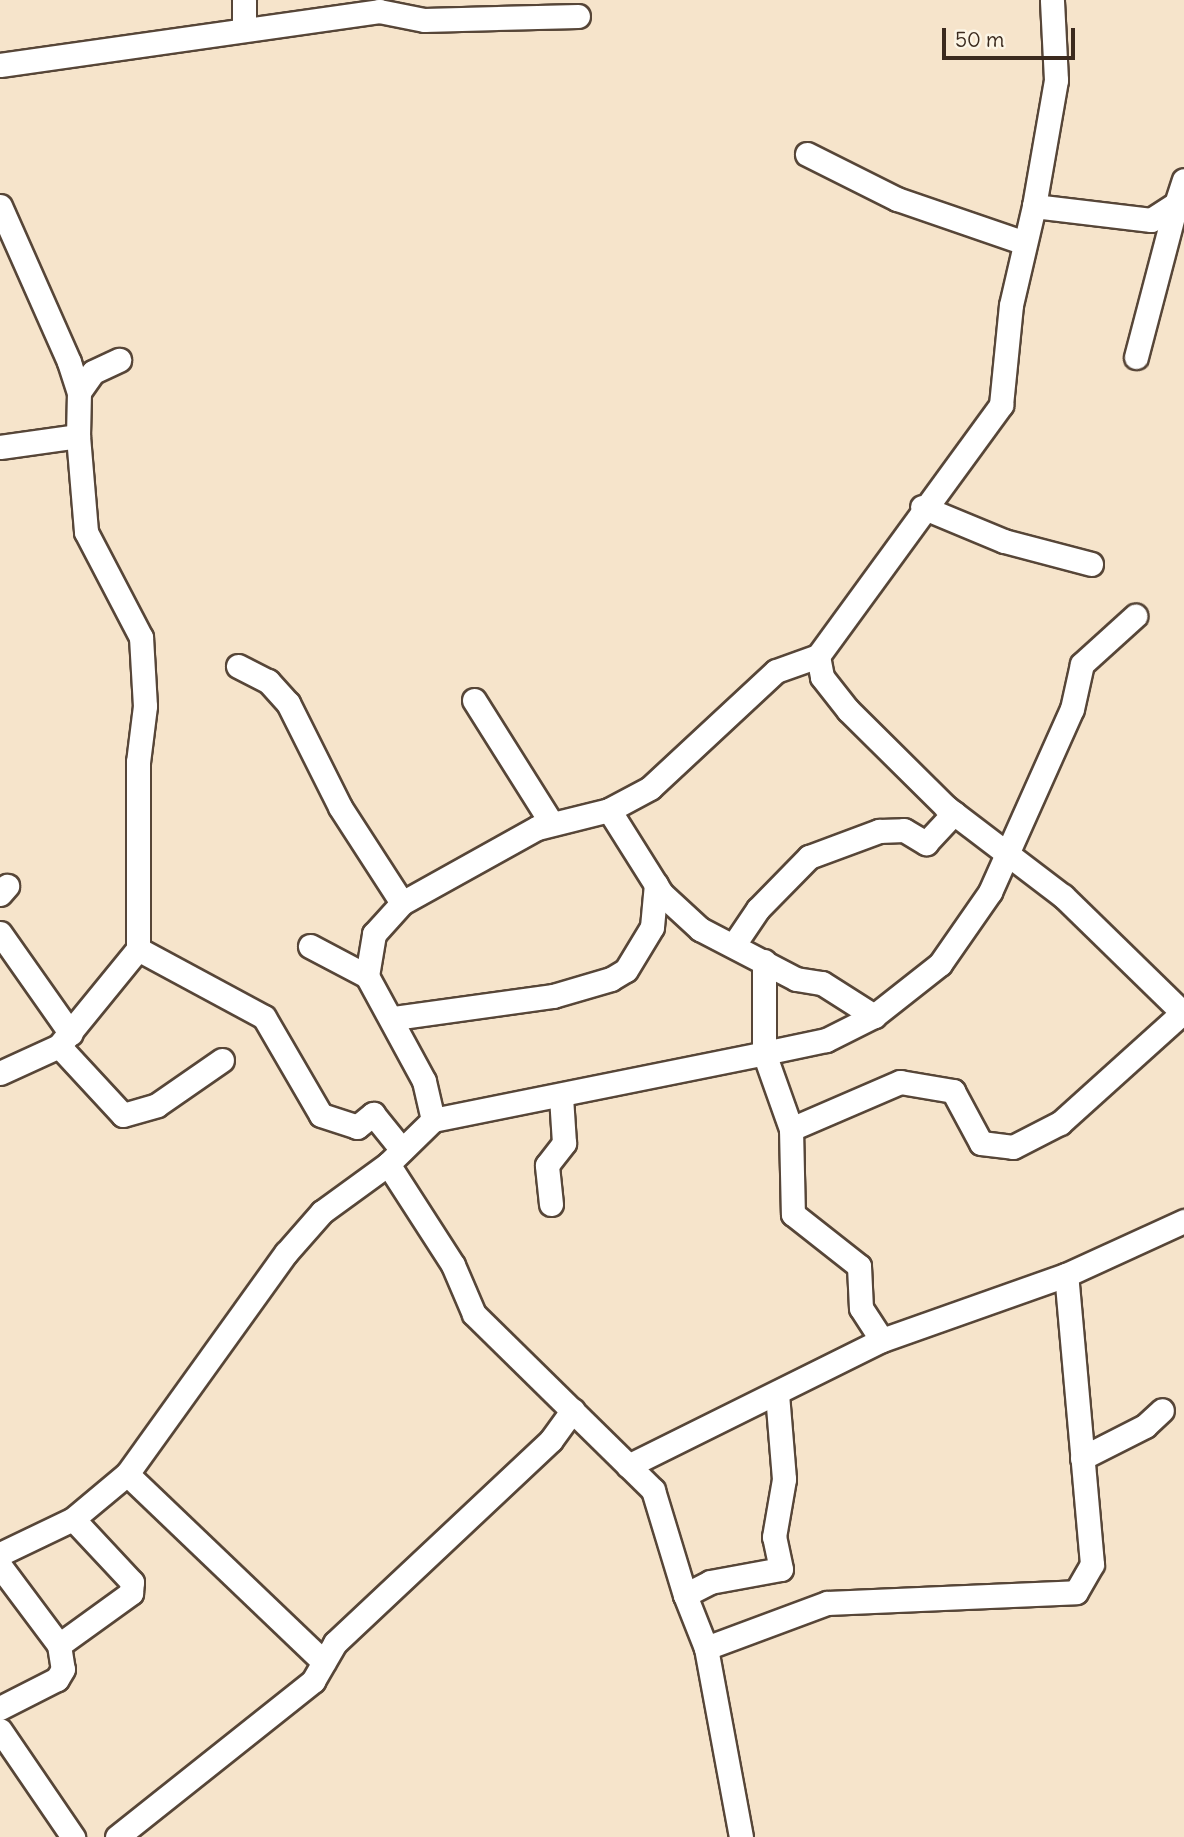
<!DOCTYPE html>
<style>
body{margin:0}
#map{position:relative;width:1184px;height:1837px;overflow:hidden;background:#f6e4cb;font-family:Delius,sans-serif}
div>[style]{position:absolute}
.roads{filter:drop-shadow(2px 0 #574638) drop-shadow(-2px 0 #574638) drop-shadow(0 2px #574638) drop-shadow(0 -2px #574638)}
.minor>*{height:23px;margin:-11.5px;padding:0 11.5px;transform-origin:11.5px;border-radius:11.5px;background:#fff}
span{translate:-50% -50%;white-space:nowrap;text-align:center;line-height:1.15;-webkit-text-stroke:5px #fcf5e5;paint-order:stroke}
.scale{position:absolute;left:942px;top:28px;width:133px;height:32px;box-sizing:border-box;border:4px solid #3b2a1e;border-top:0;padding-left:9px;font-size:21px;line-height:24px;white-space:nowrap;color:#3b2a1e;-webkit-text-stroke:5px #fcf5e5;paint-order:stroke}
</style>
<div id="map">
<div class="roads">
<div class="minor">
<div style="left:244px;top:26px;width:26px;rotate:-90deg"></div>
<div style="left:0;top:65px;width:383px;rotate:-8.1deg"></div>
<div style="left:379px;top:11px;width:46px;rotate:11.3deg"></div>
<div style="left:424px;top:20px;width:154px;rotate:-1.5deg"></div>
<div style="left:807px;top:154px;width:101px;rotate:26.6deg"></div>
<div style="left:897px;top:199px;width:135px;rotate:19deg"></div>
<div style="left:0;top:206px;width:171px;rotate:66.1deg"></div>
<div style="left:69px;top:362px;width:32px;rotate:72deg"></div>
<div style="left:79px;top:392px;width:44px;rotate:91.3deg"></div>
<div style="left:1034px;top:206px;width:128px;rotate:-80.1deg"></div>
<div style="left:1056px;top:80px;width:80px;rotate:-92.9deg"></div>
<div style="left:1136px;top:357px;width:158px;rotate:-75.3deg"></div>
<div style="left:79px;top:392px;width:24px;rotate:-55deg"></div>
<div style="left:93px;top:372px;width:29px;rotate:-25deg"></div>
<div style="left:0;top:447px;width:79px;rotate:-8deg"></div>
<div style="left:78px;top:436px;width:96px;rotate:85.2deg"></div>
<div style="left:86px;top:532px;width:119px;rotate:62.4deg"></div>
<div style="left:141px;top:637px;width:69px;rotate:86.7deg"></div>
<div style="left:145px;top:706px;width:56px;rotate:97.1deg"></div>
<div style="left:138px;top:762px;width:187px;rotate:90deg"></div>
<div style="left:138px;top:949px;width:125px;rotate:129.2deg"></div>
<div style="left:59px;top:1046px;width:65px;rotate:155.4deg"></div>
<div style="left:922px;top:507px;width:89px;rotate:22.5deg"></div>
<div style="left:1004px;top:541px;width:90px;rotate:14.8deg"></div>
<div style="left:818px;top:656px;width:21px;rotate:79deg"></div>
<div style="left:822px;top:677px;width:42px;rotate:51.8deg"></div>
<div style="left:848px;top:710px;width:138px;rotate:44.7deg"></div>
<div style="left:946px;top:807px;width:147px;rotate:37.3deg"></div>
<div style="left:1063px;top:896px;width:169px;rotate:44.3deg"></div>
<div style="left:238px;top:666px;width:34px;rotate:27deg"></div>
<div style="left:268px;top:681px;width:30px;rotate:48deg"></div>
<div style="left:288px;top:703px;width:116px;rotate:63.4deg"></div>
<div style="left:340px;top:807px;width:114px;rotate:57.1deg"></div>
<div style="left:474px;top:700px;width:146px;rotate:57.8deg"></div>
<div style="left:609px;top:810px;width:99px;rotate:57.8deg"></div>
<div style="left:662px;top:894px;width:52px;rotate:42.6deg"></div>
<div style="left:700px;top:929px;width:108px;rotate:27.5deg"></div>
<div style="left:796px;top:979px;width:26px;rotate:9deg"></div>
<div style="left:822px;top:983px;width:62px;rotate:32.4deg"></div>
<div style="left:874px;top:1016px;width:84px;rotate:-38.2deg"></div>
<div style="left:940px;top:964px;width:88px;rotate:-55.2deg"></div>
<div style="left:990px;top:892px;width:201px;rotate:-65.9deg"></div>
<div style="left:1072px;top:709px;width:46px;rotate:-77.5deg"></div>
<div style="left:1082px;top:664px;width:72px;rotate:-42.2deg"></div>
<div style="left:0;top:894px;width:11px;rotate:-49deg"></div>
<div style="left:0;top:933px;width:123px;rotate:54.9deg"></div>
<div style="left:735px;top:943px;width:41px;rotate:-55.9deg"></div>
<div style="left:758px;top:909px;width:73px;rotate:-45.6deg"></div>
<div style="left:809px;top:857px;width:75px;rotate:-20.4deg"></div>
<div style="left:879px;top:831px;width:25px;rotate:-2deg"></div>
<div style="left:904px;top:830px;width:26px;rotate:31deg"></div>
<div style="left:926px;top:843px;width:41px;rotate:-47deg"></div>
<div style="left:310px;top:946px;width:64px;rotate:27.8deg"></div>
<div style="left:367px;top:976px;width:119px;rotate:61.5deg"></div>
<div style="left:424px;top:1081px;width:40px;rotate:77deg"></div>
<div style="left:138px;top:949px;width:143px;rotate:28.4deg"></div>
<div style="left:264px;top:1017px;width:113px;rotate:59.8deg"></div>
<div style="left:321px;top:1115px;width:38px;rotate:18deg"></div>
<div style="left:357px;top:1127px;width:21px;rotate:-39deg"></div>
<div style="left:373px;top:1114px;width:46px;rotate:51.1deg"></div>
<div style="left:367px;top:976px;width:43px;rotate:-80.5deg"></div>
<div style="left:374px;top:934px;width:42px;rotate:-47.9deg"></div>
<div style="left:402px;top:903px;width:154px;rotate:-29.1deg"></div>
<div style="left:537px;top:828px;width:74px;rotate:-14deg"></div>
<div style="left:609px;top:810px;width:47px;rotate:-28.2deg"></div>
<div style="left:650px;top:788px;width:172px;rotate:-42.9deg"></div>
<div style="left:776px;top:671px;width:45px;rotate:-19.7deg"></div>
<div style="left:818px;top:656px;width:311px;rotate:-53.9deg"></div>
<div style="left:1001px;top:405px;width:100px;rotate:-84.3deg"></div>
<div style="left:1011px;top:305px;width:102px;rotate:-76.9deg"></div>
<div style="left:1034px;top:206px;width:118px;rotate:6.8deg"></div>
<div style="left:1151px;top:220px;width:30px;rotate:-33deg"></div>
<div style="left:1176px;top:204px;width:25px;rotate:-72deg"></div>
<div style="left:874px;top:1016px;width:54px;rotate:153.4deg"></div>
<div style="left:826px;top:1040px;width:63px;rotate:168.2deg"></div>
<div style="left:764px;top:1053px;width:81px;rotate:70.4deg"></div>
<div style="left:791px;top:1129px;width:85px;rotate:88.7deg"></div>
<div style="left:793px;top:1214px;width:84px;rotate:38.2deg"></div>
<div style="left:859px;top:1266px;width:42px;rotate:87.3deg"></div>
<div style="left:861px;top:1308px;width:38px;rotate:57deg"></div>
<div style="left:394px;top:1018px;width:161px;rotate:-7.9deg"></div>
<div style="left:553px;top:996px;width:60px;rotate:-16.3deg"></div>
<div style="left:611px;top:979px;width:17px;rotate:-31deg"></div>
<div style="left:626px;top:970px;width:50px;rotate:-58.8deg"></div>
<div style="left:652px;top:927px;width:43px;rotate:-84.7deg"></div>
<div style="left:59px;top:1046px;width:94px;rotate:47.2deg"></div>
<div style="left:123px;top:1115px;width:35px;rotate:-16deg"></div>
<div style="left:157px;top:1105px;width:79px;rotate:-34.7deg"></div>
<div style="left:791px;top:1129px;width:119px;rotate:-23.3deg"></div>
<div style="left:900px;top:1082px;width:54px;rotate:9.6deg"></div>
<div style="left:953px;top:1091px;width:59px;rotate:61.7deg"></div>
<div style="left:981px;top:1143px;width:32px;rotate:7deg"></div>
<div style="left:1013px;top:1147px;width:53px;rotate:-27.1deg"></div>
<div style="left:1060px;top:1123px;width:161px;rotate:-42deg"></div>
<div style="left:388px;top:1164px;width:120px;rotate:57.2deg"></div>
<div style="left:453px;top:1265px;width:53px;rotate:66.8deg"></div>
<div style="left:474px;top:1314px;width:251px;rotate:44.5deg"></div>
<div style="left:653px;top:1490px;width:110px;rotate:73.1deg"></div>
<div style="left:685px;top:1595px;width:28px;rotate:-27deg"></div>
<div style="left:710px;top:1582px;width:72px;rotate:-10.4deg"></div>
<div style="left:781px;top:1569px;width:33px;rotate:-102deg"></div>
<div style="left:774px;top:1537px;width:59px;rotate:-80.2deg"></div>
<div style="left:784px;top:1479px;width:86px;rotate:-94.7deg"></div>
<div style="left:551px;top:1204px;width:39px;rotate:-96deg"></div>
<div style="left:547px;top:1165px;width:28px;rotate:-52deg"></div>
<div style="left:564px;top:1143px;width:46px;rotate:-93.7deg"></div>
<div style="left:1082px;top:1458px;width:71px;rotate:-26.9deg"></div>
<div style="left:1145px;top:1426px;width:23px;rotate:-43deg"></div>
<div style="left:628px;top:1466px;width:284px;rotate:-26.4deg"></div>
<div style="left:882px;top:1340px;width:195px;rotate:-19.5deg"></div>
<div style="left:1066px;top:1275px;width:130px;rotate:-24.6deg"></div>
<div style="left:127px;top:1474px;width:272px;rotate:43.7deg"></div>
<div style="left:0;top:1554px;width:81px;rotate:-25.6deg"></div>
<div style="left:73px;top:1519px;width:70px;rotate:-39.8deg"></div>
<div style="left:127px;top:1474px;width:272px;rotate:-54.3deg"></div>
<div style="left:286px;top:1253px;width:55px;rotate:-48.7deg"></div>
<div style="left:322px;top:1212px;width:82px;rotate:-36deg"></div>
<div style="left:388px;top:1164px;width:63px;rotate:-44.4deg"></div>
<div style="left:433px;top:1120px;width:338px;rotate:-11.4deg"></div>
<div style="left:764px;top:1053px;width:92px;rotate:-90deg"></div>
<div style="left:0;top:1566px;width:99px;rotate:53.2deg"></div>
<div style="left:59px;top:1645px;width:24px;rotate:81deg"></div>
<div style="left:63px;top:1669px;width:12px;rotate:121deg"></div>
<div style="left:57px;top:1679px;width:64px;rotate:153deg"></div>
<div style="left:685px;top:1595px;width:57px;rotate:68.4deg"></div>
<div style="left:706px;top:1648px;width:192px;rotate:79.5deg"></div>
<div style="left:59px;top:1645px;width:89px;rotate:-35.8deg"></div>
<div style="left:131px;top:1593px;width:11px;rotate:-85deg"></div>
<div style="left:132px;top:1582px;width:86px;rotate:-133.1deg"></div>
<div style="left:706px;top:1648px;width:129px;rotate:-20.4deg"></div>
<div style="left:827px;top:1603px;width:249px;rotate:-2.5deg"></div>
<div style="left:1076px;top:1592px;width:32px;rotate:-60deg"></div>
<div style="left:1092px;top:1564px;width:290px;rotate:-95.1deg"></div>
<div style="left:0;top:1730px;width:130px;rotate:55.7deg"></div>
<div style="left:117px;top:1837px;width:251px;rotate:-38.5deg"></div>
<div style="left:313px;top:1681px;width:44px;rotate:-59.9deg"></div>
<div style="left:335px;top:1643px;width:296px;rotate:-43.2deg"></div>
<div style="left:551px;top:1440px;width:37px;rotate:-54deg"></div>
</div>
</div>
<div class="scale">50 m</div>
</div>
